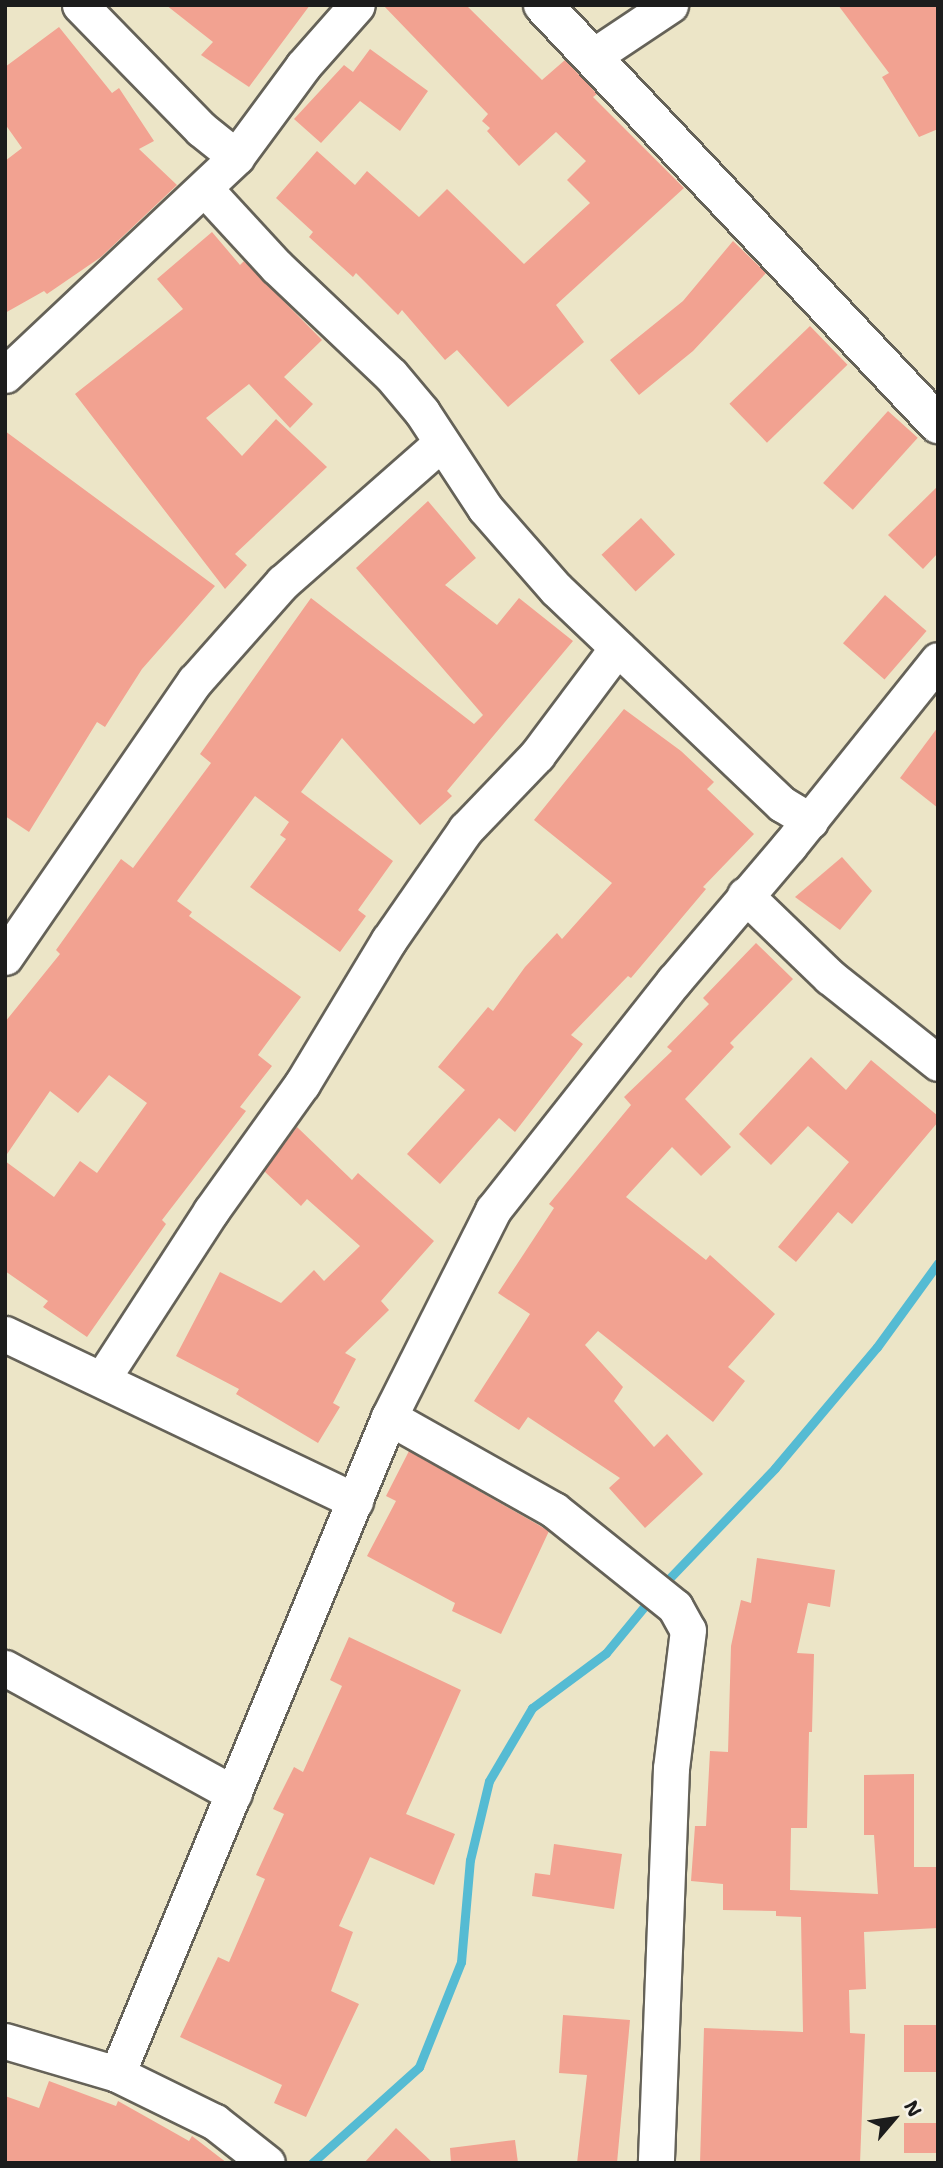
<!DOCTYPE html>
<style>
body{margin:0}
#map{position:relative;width:943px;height:2168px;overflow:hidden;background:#ece5c7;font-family:"Shantell Sans",sans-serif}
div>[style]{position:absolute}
.stream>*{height:9px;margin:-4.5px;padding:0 4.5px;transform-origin:4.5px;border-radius:4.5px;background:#55bbd3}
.building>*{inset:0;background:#f2a291;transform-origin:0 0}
.roads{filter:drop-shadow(2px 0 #656258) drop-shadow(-2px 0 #656258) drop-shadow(0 2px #656258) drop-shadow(0 -2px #656258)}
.minor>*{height:35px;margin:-17.5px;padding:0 17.5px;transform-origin:17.5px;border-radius:17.5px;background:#fff}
.tertiary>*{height:38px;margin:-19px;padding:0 19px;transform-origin:19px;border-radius:19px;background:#fff}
span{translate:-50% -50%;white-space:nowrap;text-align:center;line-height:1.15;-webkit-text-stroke:5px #f7f3e8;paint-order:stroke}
.frame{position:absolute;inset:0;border:7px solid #1c1c1c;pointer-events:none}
.north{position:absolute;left:859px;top:2084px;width:70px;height:70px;-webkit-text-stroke:5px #f7f3e8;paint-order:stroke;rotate:61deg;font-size:19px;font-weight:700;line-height:28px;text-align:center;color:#1c1c1c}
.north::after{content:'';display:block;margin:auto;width:24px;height:32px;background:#1c1c1c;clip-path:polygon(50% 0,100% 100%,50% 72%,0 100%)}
</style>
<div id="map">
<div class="stream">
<div style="left:662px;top:1586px;width:163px;rotate:-46.2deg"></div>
<div style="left:775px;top:1468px;width:158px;rotate:-49.9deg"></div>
<div style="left:877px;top:1347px;width:104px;rotate:-54deg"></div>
<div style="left:312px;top:2163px;width:144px;rotate:-41.9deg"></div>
<div style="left:419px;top:2067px;width:113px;rotate:-68.2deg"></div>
<div style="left:461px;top:1962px;width:102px;rotate:-85deg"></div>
<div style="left:470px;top:1860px;width:81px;rotate:-76.5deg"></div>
<div style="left:489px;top:1781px;width:85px;rotate:-59.5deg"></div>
<div style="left:532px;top:1708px;width:92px;rotate:-36.6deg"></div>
<div style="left:606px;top:1653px;width:74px;rotate:-50.5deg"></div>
</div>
<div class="building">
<div style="clip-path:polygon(166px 5px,310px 5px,249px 87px,201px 55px,213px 42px)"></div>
<div style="clip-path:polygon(383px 5px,466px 5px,542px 80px,565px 60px,597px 94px,593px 97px,684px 188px,556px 305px,584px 342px,508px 407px,457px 350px,445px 360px,402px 310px,398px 315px,356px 273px,353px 277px,309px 237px,313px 232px,276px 198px,317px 151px,355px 185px,367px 171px,419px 217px,447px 189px,524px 264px,590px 203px,567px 180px,586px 161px,556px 132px,519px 166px,487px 131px,490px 128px,482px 121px,488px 114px)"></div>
<div style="clip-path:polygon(838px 5px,938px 5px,938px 129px,919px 137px,882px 77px,889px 73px)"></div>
<div style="clip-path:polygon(59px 27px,112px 93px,119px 88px,154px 141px,139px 149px,177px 185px,101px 257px,47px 294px,44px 291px,5px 313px,5px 161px,22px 148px,5px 124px,5px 67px)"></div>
<div style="clip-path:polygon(370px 49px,428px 91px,400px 131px,360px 101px,321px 143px,294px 119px,344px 65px,353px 72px)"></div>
<div style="clip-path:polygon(212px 232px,240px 265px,244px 261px,322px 340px,284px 377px,313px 404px,290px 428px,249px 384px,206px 418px,242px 456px,276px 419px,327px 467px,235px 554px,247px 565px,225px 589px,75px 394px,183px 309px,157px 279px)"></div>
<div style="clip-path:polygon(733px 241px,766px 273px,693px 351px,639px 395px,610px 360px,683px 301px)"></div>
<div style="left:810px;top:326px;width:54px;height:112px;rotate:46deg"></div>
<div style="left:888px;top:411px;width:40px;height:97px;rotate:42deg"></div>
<div style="clip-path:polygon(5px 431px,215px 586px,142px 669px,105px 727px,97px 722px,29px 832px,5px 816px)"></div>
<div style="clip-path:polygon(938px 486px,938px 553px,923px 569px,888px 535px)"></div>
<div style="clip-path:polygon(428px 501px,476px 558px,445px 585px,497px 625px,519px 598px,573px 641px,447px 791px,452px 796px,420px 825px,342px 738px,301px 792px,393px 861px,358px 910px,366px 916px,340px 952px,250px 887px,286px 839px,280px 835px,289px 822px,255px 796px,177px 901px,192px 912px,189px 916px,301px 997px,258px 1055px,272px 1066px,240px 1107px,246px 1111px,162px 1220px,166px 1224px,87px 1337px,43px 1307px,48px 1301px,5px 1271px,5px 1161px,54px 1197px,80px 1161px,97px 1173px,147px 1103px,109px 1075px,78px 1113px,50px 1091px,5px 1157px,5px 1022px,60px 954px,56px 950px,121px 859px,133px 868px,211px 763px,200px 754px,311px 598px,474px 724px,483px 715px,356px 568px)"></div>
<div style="left:641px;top:518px;width:50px;height:54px;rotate:47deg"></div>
<div style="left:885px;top:595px;width:55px;height:64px;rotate:41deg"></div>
<div style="clip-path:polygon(624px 709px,681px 751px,714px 782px,707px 789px,754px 834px,703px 887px,706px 889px,631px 978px,628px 976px,571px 1035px,583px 1044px,515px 1132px,499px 1118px,440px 1184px,407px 1154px,465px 1090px,438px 1067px,488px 1007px,493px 1011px,525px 967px,557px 933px,562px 939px,612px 883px,534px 820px)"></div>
<div style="clip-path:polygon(938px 727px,938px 808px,900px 778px)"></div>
<div style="clip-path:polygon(842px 857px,872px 891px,840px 930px,795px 897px)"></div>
<div style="clip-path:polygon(756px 943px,793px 979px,730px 1043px,734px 1047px,685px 1099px,731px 1147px,701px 1176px,672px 1147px,626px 1197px,706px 1260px,710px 1255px,775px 1314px,728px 1367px,745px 1381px,713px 1422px,598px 1331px,585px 1345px,623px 1387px,614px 1401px,654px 1447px,667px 1434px,703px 1474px,645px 1528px,609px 1488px,620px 1478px,528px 1417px,519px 1430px,474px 1401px,530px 1314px,498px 1293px,554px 1208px,549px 1204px,631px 1105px,624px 1097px,672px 1051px,667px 1047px,709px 1004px,703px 998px)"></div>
<div style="clip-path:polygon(811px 1057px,846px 1090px,871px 1060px,938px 1116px,938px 1122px,852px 1224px,838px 1212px,796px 1262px,778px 1247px,849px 1162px,808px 1126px,771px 1165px,739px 1134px)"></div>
<div style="clip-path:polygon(297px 1127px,352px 1180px,358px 1173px,434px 1241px,381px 1301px,389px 1310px,345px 1353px,356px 1359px,333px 1403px,340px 1407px,318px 1443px,236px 1394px,239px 1389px,176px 1356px,220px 1272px,281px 1303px,314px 1270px,324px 1281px,360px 1246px,307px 1199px,301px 1206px,264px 1171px)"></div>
<div style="clip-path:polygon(409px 1451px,549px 1531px,501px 1634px,452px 1611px,455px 1603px,367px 1556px,396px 1501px,386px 1496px)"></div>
<div style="clip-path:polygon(757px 1558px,835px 1570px,830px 1607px,808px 1603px,797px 1653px,814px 1654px,812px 1732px,809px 1732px,807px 1828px,791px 1828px,790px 1890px,878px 1894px,874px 1835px,864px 1835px,864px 1775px,914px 1774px,914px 1867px,938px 1867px,938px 1928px,864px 1932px,866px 1989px,849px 1990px,850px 2033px,865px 2034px,860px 2163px,700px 2163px,704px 2028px,803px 2032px,801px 1917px,776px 1916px,776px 1911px,723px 1910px,723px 1884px,691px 1881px,695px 1826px,706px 1826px,710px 1751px,728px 1752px,731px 1646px,741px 1600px,751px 1603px)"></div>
<div style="clip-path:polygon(349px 1637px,461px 1690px,406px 1814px,455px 1834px,434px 1885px,370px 1857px,339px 1926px,353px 1932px,331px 1991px,359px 2004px,306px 2117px,274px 2103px,282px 2085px,180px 2037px,218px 1957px,229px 1962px,265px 1879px,256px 1875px,284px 1814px,273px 1809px,294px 1767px,303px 1772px,342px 1686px,330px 1680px)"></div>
<div style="clip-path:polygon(554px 1844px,622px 1854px,614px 1909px,532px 1896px,535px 1873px,550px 1875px)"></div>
<div style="clip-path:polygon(563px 2015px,630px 2020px,617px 2163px,577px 2163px,587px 2075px,559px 2073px)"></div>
<div style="left:938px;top:2025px;width:47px;height:34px;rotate:90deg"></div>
<div style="clip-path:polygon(49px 2081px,116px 2106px,118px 2101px,189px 2141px,192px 2136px,227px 2163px,5px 2163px,5px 2096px,39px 2108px)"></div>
<div style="left:904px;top:2123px;width:34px;height:30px"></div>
<div style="clip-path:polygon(396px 2128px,433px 2163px,364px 2163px)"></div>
<div style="clip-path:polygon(515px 2140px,518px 2163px,451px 2163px,450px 2148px)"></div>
</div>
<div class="roads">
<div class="minor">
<div style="left:80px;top:5px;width:173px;rotate:45.7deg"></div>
<div style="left:201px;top:129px;width:45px;rotate:38.7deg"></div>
<div style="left:592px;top:57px;width:94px;rotate:-33.7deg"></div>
<div style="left:205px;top:189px;width:105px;rotate:47.3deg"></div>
<div style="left:276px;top:266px;width:158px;rotate:43.5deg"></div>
<div style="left:391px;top:375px;width:48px;rotate:50deg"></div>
<div style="left:422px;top:412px;width:115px;rotate:56.7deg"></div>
<div style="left:485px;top:508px;width:108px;rotate:48.8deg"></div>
<div style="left:556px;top:589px;width:312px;rotate:43.6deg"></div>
<div style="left:782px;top:804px;width:33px;rotate:31deg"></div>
<div style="left:5px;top:375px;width:318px;rotate:-43.3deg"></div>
<div style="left:236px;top:157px;width:113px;rotate:-53.6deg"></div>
<div style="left:303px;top:66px;width:81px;rotate:-48.5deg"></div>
<div style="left:745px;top:895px;width:118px;rotate:44deg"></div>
<div style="left:830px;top:977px;width:138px;rotate:38.5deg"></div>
<div style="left:5px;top:957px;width:335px;rotate:-55.5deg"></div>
<div style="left:195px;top:681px;width:132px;rotate:-48.4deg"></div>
<div style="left:283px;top:582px;width:209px;rotate:-41.3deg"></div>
<div style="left:5px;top:1334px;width:388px;rotate:25.5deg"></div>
<div style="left:102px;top:1379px;width:200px;rotate:-57deg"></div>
<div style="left:211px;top:1211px;width:156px;rotate:-54.4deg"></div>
<div style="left:302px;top:1084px;width:168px;rotate:-58.9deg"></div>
<div style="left:389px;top:940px;width:135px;rotate:-55.3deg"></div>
<div style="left:466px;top:829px;width:103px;rotate:-46.2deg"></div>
<div style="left:537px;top:755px;width:134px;rotate:-53.2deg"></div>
<div style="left:389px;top:1417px;width:189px;rotate:29.4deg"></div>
<div style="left:554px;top:1510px;width:155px;rotate:38.7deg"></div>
<div style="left:675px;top:1607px;width:26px;rotate:61deg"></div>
<div style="left:688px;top:1630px;width:139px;rotate:97deg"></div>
<div style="left:671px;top:1768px;width:395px;rotate:92.2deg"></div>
<div style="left:5px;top:1668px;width:261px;rotate:28.8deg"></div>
<div style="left:5px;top:2041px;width:117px;rotate:16.4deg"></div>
<div style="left:117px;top:2074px;width:109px;rotate:26.1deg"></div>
<div style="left:215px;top:2122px;width:66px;rotate:38.3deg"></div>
<div style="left:117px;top:2074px;width:711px;rotate:-67.51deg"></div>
<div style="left:389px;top:1417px;width:232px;rotate:-63.3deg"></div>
<div style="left:493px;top:1210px;width:292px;rotate:-51.7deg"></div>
<div style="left:674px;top:981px;width:177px;rotate:-49.6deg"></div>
<div style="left:789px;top:846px;width:238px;rotate:-51.3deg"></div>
</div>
<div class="tertiary">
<div style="left:543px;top:5px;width:576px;rotate:46.69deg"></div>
</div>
</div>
<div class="frame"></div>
<div class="north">N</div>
</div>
